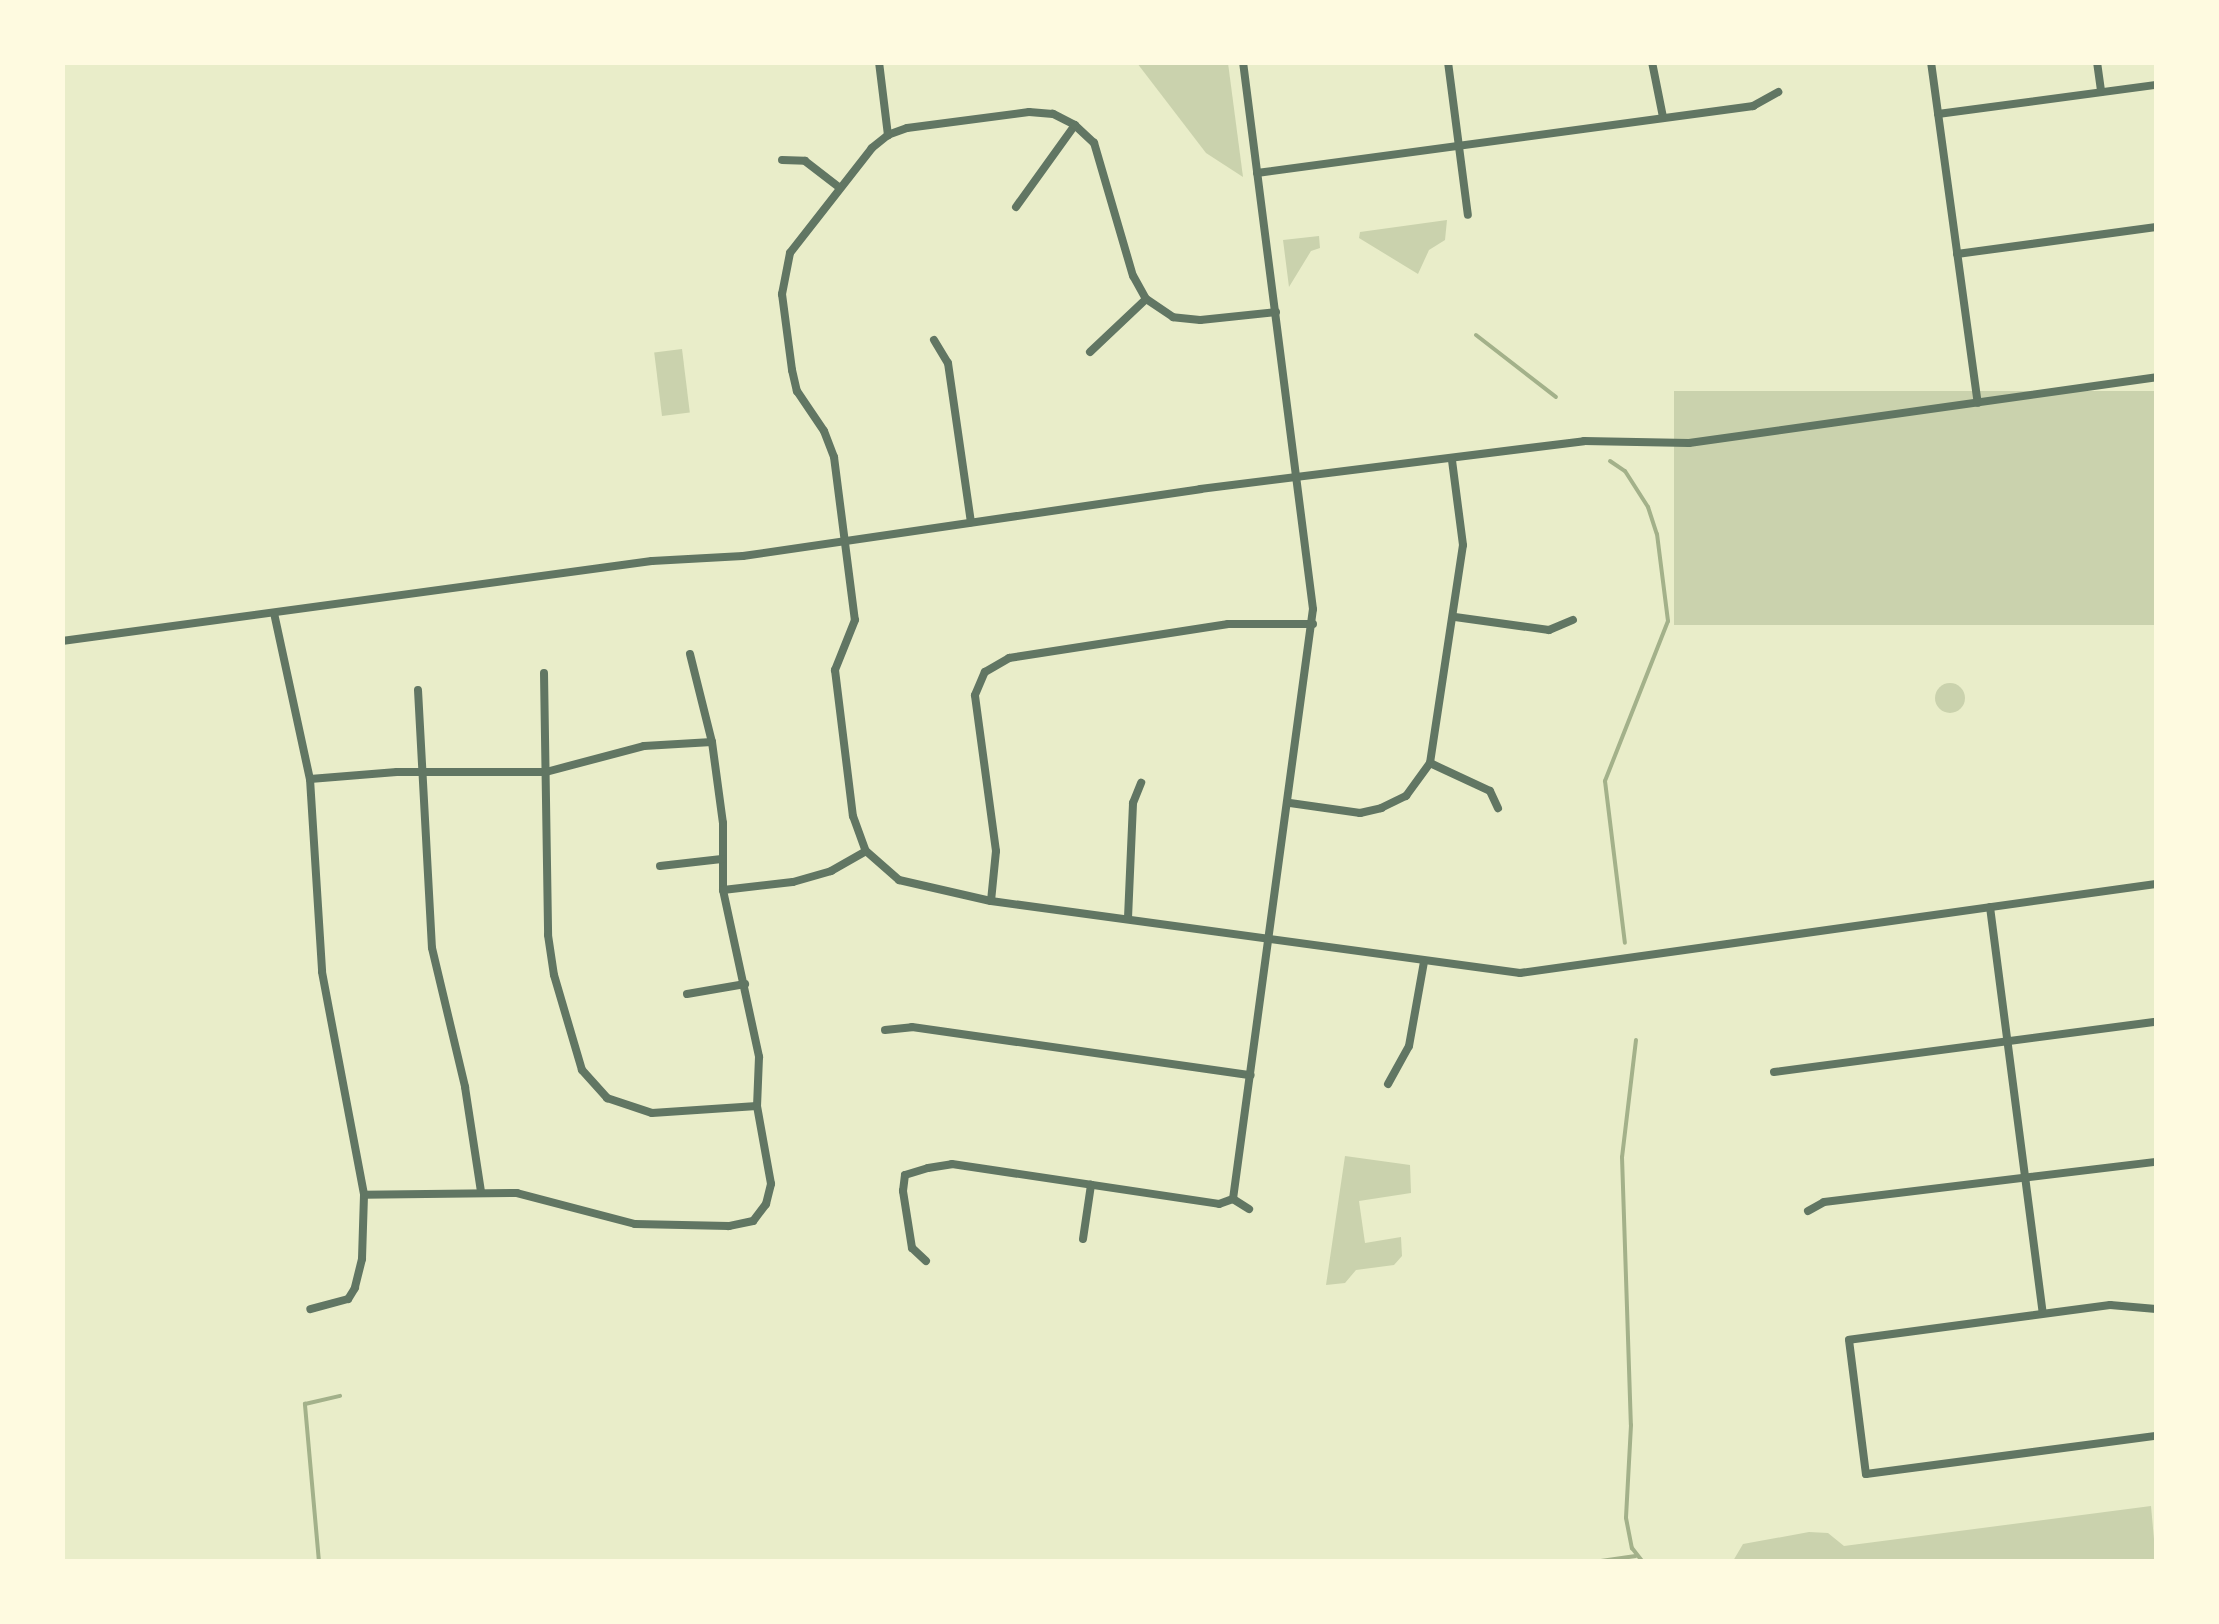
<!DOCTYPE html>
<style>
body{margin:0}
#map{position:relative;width:2219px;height:1624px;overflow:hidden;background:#e9edc9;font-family:Roboto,sans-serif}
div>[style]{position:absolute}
.green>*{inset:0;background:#cad2ad;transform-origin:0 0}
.round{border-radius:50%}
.stream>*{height:4px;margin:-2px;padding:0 2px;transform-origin:2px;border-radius:2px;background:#a3b18a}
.minor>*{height:8px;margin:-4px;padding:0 4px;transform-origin:4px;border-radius:4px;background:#617663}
span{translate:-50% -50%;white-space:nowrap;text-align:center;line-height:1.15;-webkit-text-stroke:9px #fefae0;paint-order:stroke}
.frame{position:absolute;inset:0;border:65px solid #fefae0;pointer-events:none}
</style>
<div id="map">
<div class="green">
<div style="clip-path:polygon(1137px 63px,1228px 63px,1243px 177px,1206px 153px)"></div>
<div style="clip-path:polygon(1447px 220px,1445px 240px,1429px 250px,1418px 274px,1359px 238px,1360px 232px)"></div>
<div style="clip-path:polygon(1319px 236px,1320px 248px,1311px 251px,1289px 287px,1283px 240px)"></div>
<div style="left:682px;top:349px;width:64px;height:28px;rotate:83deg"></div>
<div style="left:2156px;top:391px;width:234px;height:482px;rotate:90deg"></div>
<div class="round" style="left:1935px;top:683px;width:30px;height:30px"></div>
<div style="clip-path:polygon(1345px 1156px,1410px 1165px,1411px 1193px,1359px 1201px,1365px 1243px,1401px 1237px,1402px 1256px,1394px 1265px,1356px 1270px,1345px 1283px,1326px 1285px)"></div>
<div style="clip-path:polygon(2151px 1506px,2156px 1561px,1733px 1561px,1743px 1544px,1809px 1532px,1828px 1533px,1844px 1546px)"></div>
</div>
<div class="stream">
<div style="left:1476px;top:335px;width:101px;rotate:37.8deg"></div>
<div style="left:1610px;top:461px;width:18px;rotate:34deg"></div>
<div style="left:1625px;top:471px;width:43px;rotate:57.4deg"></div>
<div style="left:1648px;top:507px;width:28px;rotate:72deg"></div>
<div style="left:1657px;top:534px;width:88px;rotate:82.8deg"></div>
<div style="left:1668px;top:621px;width:172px;rotate:111.5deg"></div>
<div style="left:1605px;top:781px;width:163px;rotate:83deg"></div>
<div style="left:1636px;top:1040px;width:118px;rotate:96.8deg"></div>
<div style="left:1622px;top:1157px;width:268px;rotate:88.1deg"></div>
<div style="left:1631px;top:1425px;width:93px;rotate:93.1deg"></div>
<div style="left:1626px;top:1518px;width:31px;rotate:79deg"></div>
<div style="left:1632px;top:1548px;width:18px;rotate:52deg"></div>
<div style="left:319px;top:1562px;width:159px;rotate:-95.1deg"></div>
<div style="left:305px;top:1404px;width:36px;rotate:-13deg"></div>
<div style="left:1594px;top:1562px;width:42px;rotate:-8.1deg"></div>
</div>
<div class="minor">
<div style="left:879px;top:62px;width:74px;rotate:83deg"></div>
<div style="left:1448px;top:62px;width:154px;rotate:82.6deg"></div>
<div style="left:1652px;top:62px;width:56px;rotate:78.7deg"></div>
<div style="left:1931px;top:62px;width:344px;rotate:82.2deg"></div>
<div style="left:2097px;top:62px;width:30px;rotate:82deg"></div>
<div style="left:1938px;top:114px;width:220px;rotate:-7.6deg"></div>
<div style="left:782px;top:160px;width:23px;rotate:2deg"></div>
<div style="left:805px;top:161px;width:44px;rotate:37.6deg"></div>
<div style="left:1257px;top:173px;width:501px;rotate:-7.69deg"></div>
<div style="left:1753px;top:106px;width:29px;rotate:-29deg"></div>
<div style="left:1016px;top:207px;width:101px;rotate:-54.3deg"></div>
<div style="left:1957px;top:254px;width:201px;rotate:-7.7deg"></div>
<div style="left:1276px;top:312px;width:76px;rotate:174deg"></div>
<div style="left:1200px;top:320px;width:27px;rotate:-174deg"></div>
<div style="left:1173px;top:317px;width:32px;rotate:-146deg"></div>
<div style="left:1146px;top:299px;width:26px;rotate:-119deg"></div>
<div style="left:1133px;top:276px;width:139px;rotate:-106.3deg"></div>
<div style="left:1094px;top:143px;width:26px;rotate:-137deg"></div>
<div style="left:1075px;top:125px;width:25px;rotate:-153deg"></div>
<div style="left:1053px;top:114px;width:24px;rotate:-175deg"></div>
<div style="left:1029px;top:112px;width:123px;rotate:172.5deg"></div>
<div style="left:907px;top:128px;width:20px;rotate:160deg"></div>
<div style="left:888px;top:135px;width:21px;rotate:141deg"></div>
<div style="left:872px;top:148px;width:133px;rotate:128deg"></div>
<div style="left:790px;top:253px;width:42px;rotate:101deg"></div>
<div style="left:782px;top:294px;width:77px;rotate:82.5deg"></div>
<div style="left:792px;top:370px;width:22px;rotate:77deg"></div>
<div style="left:797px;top:391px;width:48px;rotate:56deg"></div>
<div style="left:824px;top:431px;width:28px;rotate:69deg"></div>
<div style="left:834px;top:457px;width:164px;rotate:82.7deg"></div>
<div style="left:855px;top:620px;width:54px;rotate:111.8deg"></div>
<div style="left:835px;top:670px;width:147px;rotate:83deg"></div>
<div style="left:853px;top:816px;width:37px;rotate:70deg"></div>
<div style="left:866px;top:851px;width:44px;rotate:41.3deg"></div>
<div style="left:899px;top:880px;width:94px;rotate:12.9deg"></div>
<div style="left:991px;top:901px;width:534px;rotate:7.75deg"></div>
<div style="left:1520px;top:973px;width:642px;rotate:-7.97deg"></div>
<div style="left:934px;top:340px;width:27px;rotate:59deg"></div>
<div style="left:948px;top:363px;width:161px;rotate:81.8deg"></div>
<div style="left:1090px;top:352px;width:77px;rotate:-43.4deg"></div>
<div style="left:274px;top:613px;width:170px;rotate:77.8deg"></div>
<div style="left:310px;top:779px;width:193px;rotate:86.4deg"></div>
<div style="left:322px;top:972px;width:227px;rotate:79.3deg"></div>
<div style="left:364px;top:1195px;width:64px;rotate:91.8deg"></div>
<div style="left:362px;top:1259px;width:30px;rotate:104deg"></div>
<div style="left:355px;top:1288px;width:13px;rotate:122deg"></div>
<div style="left:348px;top:1299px;width:39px;rotate:165deg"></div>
<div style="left:1455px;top:617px;width:95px;rotate:7.9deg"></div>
<div style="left:1549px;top:630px;width:26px;rotate:-23deg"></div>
<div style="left:62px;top:641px;width:595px;rotate:-7.72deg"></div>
<div style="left:652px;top:561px;width:91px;rotate:-3.1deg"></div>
<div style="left:743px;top:556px;width:462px;rotate:-8.3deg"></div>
<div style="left:1200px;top:489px;width:387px;rotate:-7.1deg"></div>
<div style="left:1584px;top:441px;width:105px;rotate:1.1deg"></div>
<div style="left:1689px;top:443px;width:472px;rotate:-8deg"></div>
<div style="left:690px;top:654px;width:91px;rotate:76deg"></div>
<div style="left:544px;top:673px;width:262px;rotate:89.1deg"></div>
<div style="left:548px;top:935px;width:40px;rotate:81.5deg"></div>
<div style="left:554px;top:975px;width:99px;rotate:73.6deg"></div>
<div style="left:582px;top:1070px;width:38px;rotate:48deg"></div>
<div style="left:607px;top:1098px;width:47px;rotate:18.4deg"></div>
<div style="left:652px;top:1113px;width:105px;rotate:-3.8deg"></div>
<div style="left:418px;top:690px;width:258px;rotate:86.9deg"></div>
<div style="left:432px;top:948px;width:143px;rotate:76.6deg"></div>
<div style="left:465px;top:1087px;width:105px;rotate:81.3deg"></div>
<div style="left:1430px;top:763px;width:220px;rotate:-81.4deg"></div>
<div style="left:1463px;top:545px;width:86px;rotate:-97.4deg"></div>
<div style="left:310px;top:779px;width:87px;rotate:-4.6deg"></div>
<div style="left:397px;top:772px;width:149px"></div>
<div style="left:546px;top:772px;width:101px;rotate:-14.9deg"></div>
<div style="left:644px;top:746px;width:68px;rotate:-3.4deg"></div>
<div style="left:712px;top:742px;width:82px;rotate:82.3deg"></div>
<div style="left:723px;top:823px;width:67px;rotate:90deg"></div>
<div style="left:723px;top:890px;width:171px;rotate:77.8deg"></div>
<div style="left:759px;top:1057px;width:49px;rotate:92.3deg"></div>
<div style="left:757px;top:1106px;width:79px;rotate:79.8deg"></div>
<div style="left:771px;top:1184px;width:21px;rotate:104deg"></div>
<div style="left:766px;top:1204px;width:21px;rotate:127deg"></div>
<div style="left:753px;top:1221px;width:25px;rotate:168deg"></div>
<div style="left:729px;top:1226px;width:94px;rotate:-178.8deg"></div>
<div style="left:635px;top:1224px;width:122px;rotate:-165.3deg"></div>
<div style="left:517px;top:1193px;width:153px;rotate:179.3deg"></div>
<div style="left:1290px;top:803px;width:71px;rotate:8.1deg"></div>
<div style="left:1360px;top:813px;width:22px;rotate:-13deg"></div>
<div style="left:1381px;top:808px;width:28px;rotate:-26deg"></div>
<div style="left:1406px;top:796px;width:41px;rotate:-54deg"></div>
<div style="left:1430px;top:763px;width:66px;rotate:25deg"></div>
<div style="left:1490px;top:791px;width:19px;rotate:65deg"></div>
<div style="left:660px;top:866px;width:62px;rotate:-6.4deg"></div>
<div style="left:723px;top:890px;width:70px;rotate:-6.5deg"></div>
<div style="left:793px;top:882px;width:40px;rotate:-16deg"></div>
<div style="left:831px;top:871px;width:40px;rotate:-29.7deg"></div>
<div style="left:991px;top:901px;width:50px;rotate:-84.3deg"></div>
<div style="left:996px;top:851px;width:157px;rotate:-97.7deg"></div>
<div style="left:975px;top:695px;width:25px;rotate:-67deg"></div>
<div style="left:985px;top:672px;width:28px;rotate:-30deg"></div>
<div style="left:1009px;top:658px;width:222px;rotate:-8.8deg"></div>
<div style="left:1228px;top:624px;width:85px"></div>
<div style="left:1990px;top:907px;width:409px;rotate:82.6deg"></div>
<div style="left:1128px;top:918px;width:115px;rotate:-87.5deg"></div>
<div style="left:1133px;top:803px;width:22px;rotate:-68deg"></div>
<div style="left:687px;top:994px;width:59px;rotate:-9.8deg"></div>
<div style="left:885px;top:1030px;width:27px;rotate:-6deg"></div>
<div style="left:912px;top:1027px;width:342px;rotate:8.1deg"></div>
<div style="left:1774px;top:1072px;width:385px;rotate:-7.5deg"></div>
<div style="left:1388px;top:1084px;width:43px;rotate:-61.1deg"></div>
<div style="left:1409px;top:1046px;width:85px;rotate:-79.9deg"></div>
<div style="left:1233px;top:1199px;width:595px;rotate:-82.28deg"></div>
<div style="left:1313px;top:609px;width:551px;rotate:-97.29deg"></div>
<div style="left:1808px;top:1211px;width:18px;rotate:-29deg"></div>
<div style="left:1824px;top:1202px;width:334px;rotate:-6.9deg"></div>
<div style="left:1083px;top:1239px;width:55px;rotate:-81.6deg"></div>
<div style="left:926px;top:1261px;width:19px;rotate:-137deg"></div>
<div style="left:912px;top:1248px;width:58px;rotate:-99deg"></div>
<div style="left:903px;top:1191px;width:16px;rotate:-83deg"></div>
<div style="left:905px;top:1175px;width:24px;rotate:-17deg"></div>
<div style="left:928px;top:1168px;width:24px;rotate:-9deg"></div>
<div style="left:952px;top:1164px;width:270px;rotate:8.5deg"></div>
<div style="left:1219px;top:1204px;width:15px;rotate:-20deg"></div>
<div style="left:1233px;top:1199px;width:19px;rotate:32deg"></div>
<div style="left:2156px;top:1309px;width:46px;rotate:-175deg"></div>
<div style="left:2110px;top:1305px;width:263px;rotate:172.4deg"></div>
<div style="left:1849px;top:1340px;width:135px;rotate:82.8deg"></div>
<div style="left:1866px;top:1474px;width:292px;rotate:-7.5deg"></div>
</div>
<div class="frame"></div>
</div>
